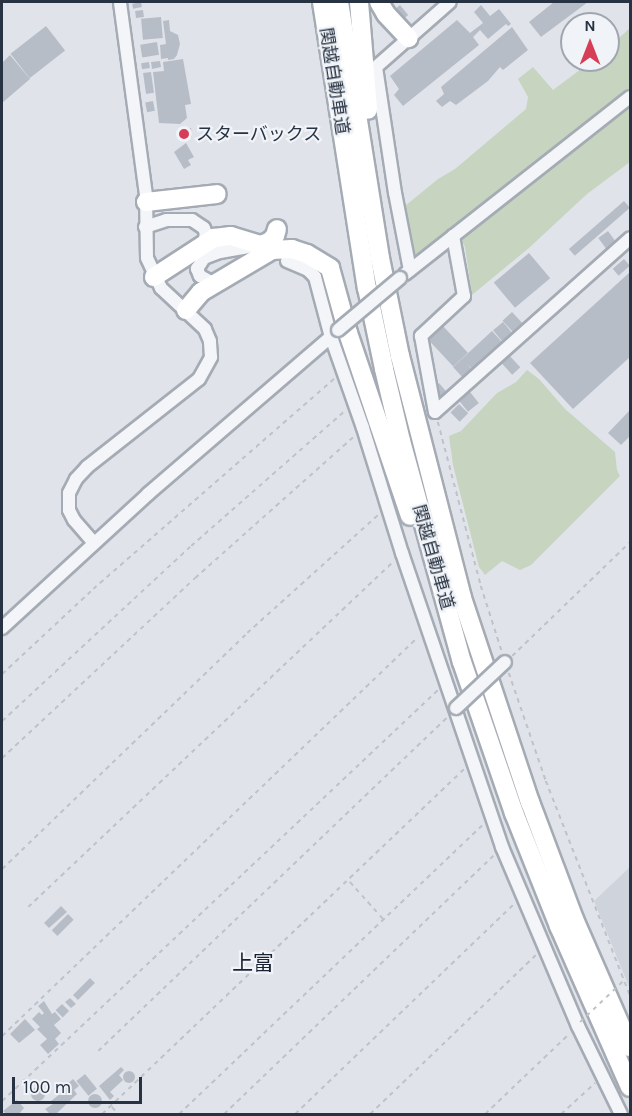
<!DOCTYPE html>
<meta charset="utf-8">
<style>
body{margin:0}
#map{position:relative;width:632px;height:1116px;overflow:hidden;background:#e0e4ea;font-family:Karla,"Noto Sans JP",sans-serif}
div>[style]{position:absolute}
.built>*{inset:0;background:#ced3dc}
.green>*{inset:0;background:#c6d4c0}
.building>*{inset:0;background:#b7bdc7;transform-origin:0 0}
.round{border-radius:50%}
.path>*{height:1.5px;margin-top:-0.75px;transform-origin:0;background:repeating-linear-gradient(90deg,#bec2c9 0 4.5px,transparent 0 9px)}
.roads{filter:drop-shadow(2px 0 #a5abb4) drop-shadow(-2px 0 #a5abb4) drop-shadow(0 2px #a5abb4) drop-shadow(0 -2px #a5abb4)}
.minor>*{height:12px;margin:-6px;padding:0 6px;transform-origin:6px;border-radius:6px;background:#f3f5f8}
.highway>*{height:18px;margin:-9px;padding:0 9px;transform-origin:9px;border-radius:9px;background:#fff}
.path-bridge>*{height:1.5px;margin-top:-0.75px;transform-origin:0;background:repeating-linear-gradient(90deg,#bec2c9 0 4.5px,transparent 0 9px)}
.bridges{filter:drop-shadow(2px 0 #a5abb4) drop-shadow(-2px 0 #a5abb4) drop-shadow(0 2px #a5abb4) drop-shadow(0 -2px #a5abb4)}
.minor-bridge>*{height:12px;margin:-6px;padding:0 6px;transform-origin:6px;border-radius:6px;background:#f3f5f8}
.dots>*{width:16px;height:16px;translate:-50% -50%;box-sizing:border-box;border:3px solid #f0f3f7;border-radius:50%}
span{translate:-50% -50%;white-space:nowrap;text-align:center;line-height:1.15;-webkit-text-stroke:4.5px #f0f3f7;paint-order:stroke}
.street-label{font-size:18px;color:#273242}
.poi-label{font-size:18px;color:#273242}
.left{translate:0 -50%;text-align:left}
.quarter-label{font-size:21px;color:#1a2333}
.frame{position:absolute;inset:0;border:3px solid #273242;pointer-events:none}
.north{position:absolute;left:560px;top:12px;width:60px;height:60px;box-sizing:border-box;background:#f0f3f7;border:2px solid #a0a6af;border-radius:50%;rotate:0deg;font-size:16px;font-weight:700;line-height:24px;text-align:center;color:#273242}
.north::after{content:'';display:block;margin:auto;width:21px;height:27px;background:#d63d56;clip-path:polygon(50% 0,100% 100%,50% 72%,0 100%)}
.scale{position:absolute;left:12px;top:1077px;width:130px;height:27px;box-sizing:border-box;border:3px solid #273242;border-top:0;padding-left:8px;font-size:18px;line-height:21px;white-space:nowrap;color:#273242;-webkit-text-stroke:4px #f0f3f7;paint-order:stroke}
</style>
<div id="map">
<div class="built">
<div style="clip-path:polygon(630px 867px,630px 989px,594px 901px)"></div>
</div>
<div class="green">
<div style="clip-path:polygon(630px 28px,630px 162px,587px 194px,530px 247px,472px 295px,465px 247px,457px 231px,441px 238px,417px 255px,411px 252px,403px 214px,405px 206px,438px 179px,455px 169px,526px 109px,528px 97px,518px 79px,533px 67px,553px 90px,593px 60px,608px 60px,608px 48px)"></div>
<div style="clip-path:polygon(527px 370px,539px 379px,565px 409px,615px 452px,617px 470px,620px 476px,531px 565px,520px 570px,502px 561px,485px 575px,479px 567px,453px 465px,449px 436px,461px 431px,497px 393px,516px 382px)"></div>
</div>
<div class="building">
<div style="left:141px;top:2px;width:5px;height:9px;rotate:79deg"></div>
<div style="clip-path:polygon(554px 2px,588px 2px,541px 37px,529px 22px)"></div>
<div style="left:400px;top:5px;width:13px;height:11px;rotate:51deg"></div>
<div style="clip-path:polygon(481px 5px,490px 16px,499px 9px,511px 24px,508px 26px,506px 24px,488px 39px,480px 30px,473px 37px,479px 45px,403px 106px,394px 95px,399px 89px,390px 76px,457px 20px,470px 33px,483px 23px,474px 12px)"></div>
<div style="left:143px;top:10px;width:7px;height:8px;rotate:82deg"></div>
<div style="left:161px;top:17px;width:21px;height:20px;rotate:85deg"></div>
<div style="clip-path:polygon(576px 18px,581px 24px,572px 24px,572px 27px,568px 24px)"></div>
<div style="clip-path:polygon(169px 20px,170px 31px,178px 35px,180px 44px,177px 55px,174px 59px,168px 60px,168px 58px,161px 59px,160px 45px,166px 44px,163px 21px)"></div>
<div style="left:46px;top:26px;width:31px;height:45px;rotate:52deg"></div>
<div style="clip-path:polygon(512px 27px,528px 50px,503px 70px,500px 67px,488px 81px,456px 105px,450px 101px,442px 107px,436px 101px,444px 94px,441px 87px)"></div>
<div style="left:157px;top:42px;width:13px;height:17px;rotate:81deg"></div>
<div style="clip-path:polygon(10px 55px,30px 79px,2px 103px,2px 63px)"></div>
<div style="clip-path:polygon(183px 59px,191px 104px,185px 105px,187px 118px,180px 124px,159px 123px,153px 72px,164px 71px,163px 62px)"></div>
<div style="clip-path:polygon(160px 61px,161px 67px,152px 69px,151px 62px)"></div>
<div style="left:149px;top:62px;width:6px;height:8px;rotate:81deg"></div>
<div style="left:151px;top:72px;width:21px;height:8px;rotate:82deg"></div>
<div style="left:153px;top:101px;width:10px;height:8px;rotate:79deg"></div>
<div style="left:191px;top:128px;width:9px;height:14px;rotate:84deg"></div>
<div style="clip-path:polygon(186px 143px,194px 157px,188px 160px,191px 165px,184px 169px,174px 152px)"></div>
<div style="left:624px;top:201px;width:9px;height:73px;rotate:49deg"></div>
<div style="left:608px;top:231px;width:17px;height:12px;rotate:54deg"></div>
<div style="left:529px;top:253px;width:33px;height:46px;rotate:50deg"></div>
<div style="left:624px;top:259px;width:9px;height:15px;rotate:49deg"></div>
<div style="clip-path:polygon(630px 272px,630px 357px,573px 409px,530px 363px)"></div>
<div style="left:512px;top:312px;width:21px;height:13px;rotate:47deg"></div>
<div style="left:503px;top:322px;width:16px;height:13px;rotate:50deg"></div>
<div style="left:442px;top:325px;width:38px;height:20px;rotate:47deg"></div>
<div style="clip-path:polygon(492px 331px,504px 344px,475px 372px,467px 364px,473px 371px,464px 379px,453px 367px)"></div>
<div style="left:508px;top:354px;width:18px;height:11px;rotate:47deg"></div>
<div style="clip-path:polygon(439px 383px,450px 396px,441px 404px,433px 388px)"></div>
<div style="left:470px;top:392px;width:14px;height:14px;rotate:51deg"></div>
<div style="left:459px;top:404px;width:13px;height:12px;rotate:45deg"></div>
<div style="clip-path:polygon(630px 410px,630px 436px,621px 445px,608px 433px)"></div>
<div style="clip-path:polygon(61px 906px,67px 912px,49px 928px,44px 923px)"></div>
<div style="left:68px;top:914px;width:8px;height:23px;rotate:45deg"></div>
<div style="left:90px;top:978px;width:7px;height:24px;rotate:45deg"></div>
<div style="clip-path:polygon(70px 998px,76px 1004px,71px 1008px,65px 1002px)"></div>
<div style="clip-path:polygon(44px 1001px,52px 1014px,55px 1012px,61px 1019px,54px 1025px,61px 1033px,55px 1039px,59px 1044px,48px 1054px,40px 1045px,47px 1039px,37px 1029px,40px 1027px,32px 1019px,39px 1012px,42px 1015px,44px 1013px,38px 1006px)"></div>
<div style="left:62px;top:1004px;width:10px;height:9px;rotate:45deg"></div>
<div style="clip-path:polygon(25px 1019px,35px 1030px,19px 1043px,10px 1034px)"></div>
<div style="clip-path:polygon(121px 1067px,124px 1070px,119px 1075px,123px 1080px,110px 1092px,114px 1096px,110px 1100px,99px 1086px)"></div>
<div class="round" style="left:123px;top:1071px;width:12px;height:12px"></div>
<div style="left:85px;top:1074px;width:19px;height:11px;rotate:51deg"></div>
<div style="clip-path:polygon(73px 1079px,79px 1086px,74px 1090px,77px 1094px,56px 1114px,50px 1114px,45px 1109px,53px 1104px,51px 1101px,65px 1090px,63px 1088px)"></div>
<div class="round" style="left:31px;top:1087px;width:14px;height:14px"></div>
<div class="round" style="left:88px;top:1094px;width:14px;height:14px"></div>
<div style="clip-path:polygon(17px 1100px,24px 1108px,19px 1114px,6px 1114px,3px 1111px)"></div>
</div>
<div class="path">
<div style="left:438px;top:422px;width:170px;rotate:75.3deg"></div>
<div style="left:481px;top:586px;width:69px;rotate:72.3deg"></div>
<div style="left:512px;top:656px;width:164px;rotate:-44deg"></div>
<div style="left:509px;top:673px;width:114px;rotate:71.1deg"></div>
<div style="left:546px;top:781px;width:230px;rotate:68.6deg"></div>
<div style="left:2px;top:674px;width:125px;rotate:-43deg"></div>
<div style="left:93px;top:589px;width:321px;rotate:-41.1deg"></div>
<div style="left:2px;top:721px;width:258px;rotate:-42.8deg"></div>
<div style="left:191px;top:546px;width:206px;rotate:-41.3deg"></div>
<div style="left:2px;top:758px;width:264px;rotate:-43deg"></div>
<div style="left:195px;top:578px;width:212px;rotate:-41.7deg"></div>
<div style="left:2px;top:869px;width:340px;rotate:-43.9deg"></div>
<div style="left:247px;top:633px;width:178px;rotate:-42deg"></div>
<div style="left:350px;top:882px;width:51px;rotate:48.2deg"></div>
<div style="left:28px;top:907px;width:502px;rotate:-43.39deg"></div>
<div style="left:619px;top:985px;width:7px;rotate:-45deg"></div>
<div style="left:2px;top:1036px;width:576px;rotate:-43.81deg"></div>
<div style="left:98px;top:1051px;width:482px;rotate:-43.7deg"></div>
<div style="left:2px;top:1101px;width:599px;rotate:-43.31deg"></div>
<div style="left:112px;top:1107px;width:9px;rotate:49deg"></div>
<div style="left:102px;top:1114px;width:500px;rotate:-43.62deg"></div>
<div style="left:179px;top:1114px;width:419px;rotate:-43.6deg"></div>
<div style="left:224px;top:1114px;width:373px;rotate:-43.8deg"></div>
<div style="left:295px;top:1114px;width:305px;rotate:-43.8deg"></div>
<div style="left:370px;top:1114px;width:230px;rotate:-43.8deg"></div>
<div style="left:485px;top:1114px;width:116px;rotate:-43.6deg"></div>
<div style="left:561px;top:1114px;width:46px;rotate:-42.4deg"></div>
</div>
<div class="roads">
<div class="minor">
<div style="left:145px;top:227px;width:22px;rotate:-18deg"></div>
<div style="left:166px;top:220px;width:26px"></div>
<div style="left:192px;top:220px;width:14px;rotate:34deg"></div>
<div style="left:204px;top:228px;width:6px;rotate:72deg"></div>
<div style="left:206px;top:234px;width:12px;rotate:104deg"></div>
<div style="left:453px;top:236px;width:61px;rotate:79.6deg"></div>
<div style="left:464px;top:296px;width:59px;rotate:137.1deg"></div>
<div style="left:421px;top:336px;width:77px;rotate:79.6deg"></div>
<div style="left:435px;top:412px;width:261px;rotate:-41.7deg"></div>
<div style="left:287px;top:261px;width:23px;rotate:23deg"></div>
<div style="left:308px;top:270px;width:10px;rotate:45deg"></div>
<div style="left:315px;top:277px;width:62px;rotate:75.1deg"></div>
<div style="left:331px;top:337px;width:96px;rotate:70.6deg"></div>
<div style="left:363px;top:428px;width:131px;rotate:72.7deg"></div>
<div style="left:402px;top:553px;width:311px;rotate:71.2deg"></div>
<div style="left:502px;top:847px;width:194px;rotate:67deg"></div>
<div style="left:578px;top:1026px;width:98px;rotate:64deg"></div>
<div style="left:410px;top:270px;width:78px;rotate:-101deg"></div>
<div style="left:395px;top:193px;width:127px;rotate:-98.6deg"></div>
<div style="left:376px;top:67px;width:98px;rotate:-41.3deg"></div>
<div style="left:405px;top:274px;width:286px;rotate:-38.2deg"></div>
<div style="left:219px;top:280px;width:8px;rotate:166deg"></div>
<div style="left:211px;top:282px;width:13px;rotate:-151deg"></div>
<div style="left:200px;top:276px;width:8px;rotate:-113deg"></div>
<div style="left:197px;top:269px;width:13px;rotate:-58deg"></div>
<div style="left:204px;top:258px;width:17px;rotate:-21deg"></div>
<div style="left:220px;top:252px;width:36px;rotate:-10deg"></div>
<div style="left:94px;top:543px;width:30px;rotate:-131deg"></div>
<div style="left:74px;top:520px;width:11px;rotate:-117deg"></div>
<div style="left:69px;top:510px;width:17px;rotate:-90deg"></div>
<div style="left:69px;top:493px;width:16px;rotate:-63deg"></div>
<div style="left:76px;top:479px;width:16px;rotate:-47deg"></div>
<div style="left:87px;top:467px;width:142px;rotate:-38.2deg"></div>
<div style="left:199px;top:379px;width:25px;rotate:-61deg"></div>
<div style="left:211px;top:357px;width:16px;rotate:-94deg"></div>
<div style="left:210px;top:341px;width:13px;rotate:-113deg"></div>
<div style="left:205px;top:329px;width:60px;rotate:-137deg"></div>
<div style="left:161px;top:288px;width:33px;rotate:-115deg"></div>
<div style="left:147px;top:258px;width:63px;rotate:-90.9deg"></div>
<div style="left:146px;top:195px;width:195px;rotate:-97.7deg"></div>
<div style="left:2px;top:628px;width:198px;rotate:-42.5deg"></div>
<div style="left:148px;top:494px;width:247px;rotate:-40.7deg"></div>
</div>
<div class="highway">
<div style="left:322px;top:2px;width:290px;rotate:81.1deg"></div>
<div style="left:367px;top:288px;width:83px;rotate:78.1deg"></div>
<div style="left:384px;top:369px;width:74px;rotate:76.7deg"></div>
<div style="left:401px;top:441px;width:229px;rotate:74.6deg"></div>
<div style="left:462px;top:662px;width:160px;rotate:71deg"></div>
<div style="left:514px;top:813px;width:122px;rotate:68.3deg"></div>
<div style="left:559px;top:926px;width:176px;rotate:66.2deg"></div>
<div style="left:339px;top:2px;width:259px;rotate:80.9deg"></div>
<div style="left:380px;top:258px;width:100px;rotate:78.5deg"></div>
<div style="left:400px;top:356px;width:250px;rotate:75.6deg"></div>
<div style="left:462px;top:598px;width:215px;rotate:71.6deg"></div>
<div style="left:530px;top:802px;width:125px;rotate:69.4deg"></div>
<div style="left:574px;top:919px;width:140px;rotate:66.4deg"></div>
<div style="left:359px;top:2px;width:108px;rotate:85.2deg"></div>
<div style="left:379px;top:2px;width:14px;rotate:60deg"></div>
<div style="left:386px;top:14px;width:33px;rotate:47deg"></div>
<div style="left:146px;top:202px;width:71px;rotate:-6.4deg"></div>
<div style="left:154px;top:277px;width:72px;rotate:-33deg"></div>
<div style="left:214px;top:238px;width:17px;rotate:-7deg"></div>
<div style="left:231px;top:236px;width:31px;rotate:17deg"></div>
<div style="left:261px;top:245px;width:9px;rotate:-21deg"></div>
<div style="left:269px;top:242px;width:8px;rotate:-45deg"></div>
<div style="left:275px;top:236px;width:7px;rotate:-74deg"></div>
<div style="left:186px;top:310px;width:23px;rotate:-50deg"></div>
<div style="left:201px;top:292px;width:82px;rotate:-30.6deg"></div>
<div style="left:272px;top:250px;width:20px;rotate:-3deg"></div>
<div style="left:292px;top:249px;width:16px;rotate:18deg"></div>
<div style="left:307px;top:254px;width:27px;rotate:31deg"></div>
<div style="left:330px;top:268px;width:67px;rotate:74.5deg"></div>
<div style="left:348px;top:333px;width:193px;rotate:71.3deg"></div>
</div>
</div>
<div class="path-bridge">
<div style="left:580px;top:1022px;width:54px;rotate:-43.5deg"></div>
</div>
<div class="bridges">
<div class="minor-bridge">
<div style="left:338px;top:330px;width:81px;rotate:-40deg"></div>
<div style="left:456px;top:708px;width:67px;rotate:-43.2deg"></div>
</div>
</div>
<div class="dots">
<div style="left:184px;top:134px;background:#d63d56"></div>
</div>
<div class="street-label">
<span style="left:334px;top:81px;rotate:81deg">関越自動車道</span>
<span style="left:433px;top:557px;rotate:74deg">関越自動車道</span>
</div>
<div class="poi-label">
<span class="left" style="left:196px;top:134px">スターバックス</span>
</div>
<div class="quarter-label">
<span style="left:253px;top:963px">上富</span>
</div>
<div class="frame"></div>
<div class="north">N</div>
<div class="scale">100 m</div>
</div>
